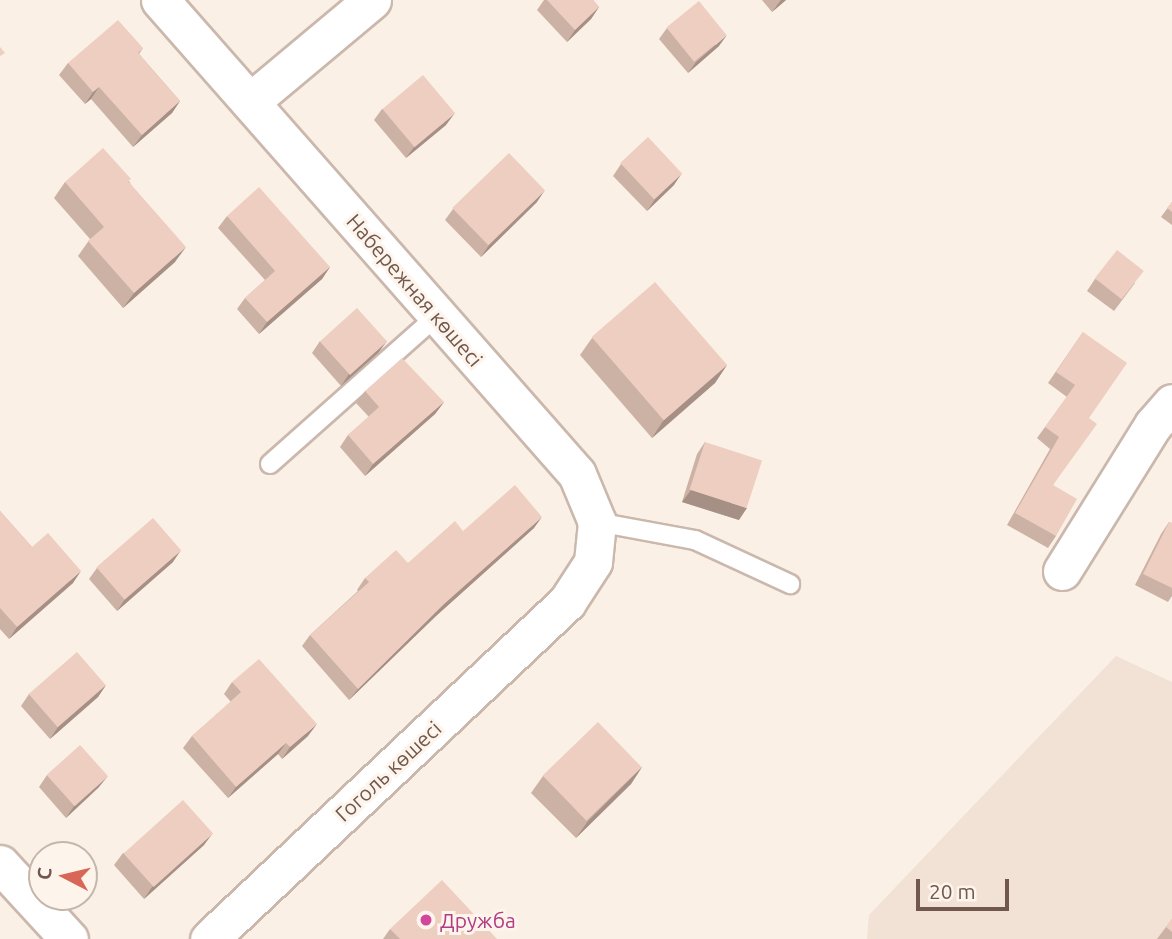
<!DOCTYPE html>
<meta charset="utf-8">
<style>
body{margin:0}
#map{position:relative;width:1172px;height:939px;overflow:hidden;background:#faf0e6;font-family:Ubuntu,sans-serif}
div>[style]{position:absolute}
.residential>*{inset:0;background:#f1e2d5}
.roads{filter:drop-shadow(2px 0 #cbb8ad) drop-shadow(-2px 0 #cbb8ad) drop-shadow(0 2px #cbb8ad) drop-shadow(0 -2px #cbb8ad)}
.service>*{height:18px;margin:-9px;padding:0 9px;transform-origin:9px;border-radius:9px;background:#fff}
.minor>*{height:37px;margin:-18.5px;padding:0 18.5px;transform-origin:18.5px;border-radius:18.5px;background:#fff}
.wall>*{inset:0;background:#ccb1a5}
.shaded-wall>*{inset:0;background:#a69086}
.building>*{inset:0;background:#edcec0;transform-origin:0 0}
.dots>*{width:19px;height:19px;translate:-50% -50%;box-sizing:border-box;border:4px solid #fdf5ec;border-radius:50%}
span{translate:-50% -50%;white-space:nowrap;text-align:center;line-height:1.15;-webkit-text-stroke:6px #fdf5ec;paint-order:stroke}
.street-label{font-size:21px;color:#71574d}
.hotel-label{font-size:21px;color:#b23c85}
.left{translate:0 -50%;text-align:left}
.north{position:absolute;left:28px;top:841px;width:70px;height:70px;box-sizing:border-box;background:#fdf5ec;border:2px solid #c5b6ac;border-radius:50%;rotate:277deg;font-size:19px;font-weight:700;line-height:28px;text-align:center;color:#71574d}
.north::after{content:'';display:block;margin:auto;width:24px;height:32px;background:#d86757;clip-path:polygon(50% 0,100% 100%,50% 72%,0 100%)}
.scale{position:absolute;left:916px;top:879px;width:93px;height:32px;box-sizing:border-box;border:4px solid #71574d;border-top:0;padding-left:9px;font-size:21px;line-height:24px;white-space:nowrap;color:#71574d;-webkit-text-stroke:5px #fdf5ec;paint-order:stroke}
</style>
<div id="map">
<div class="residential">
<div style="clip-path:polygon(1116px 656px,1172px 682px,1172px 939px,867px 939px,869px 915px)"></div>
</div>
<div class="roads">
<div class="service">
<div style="left:270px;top:464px;width:225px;rotate:-41.6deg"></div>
<div style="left:597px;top:522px;width:100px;rotate:10.4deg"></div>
<div style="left:695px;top:540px;width:105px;rotate:24.9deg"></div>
</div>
<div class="minor">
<div style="left:160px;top:0;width:631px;rotate:48.66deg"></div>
<div style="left:577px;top:474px;width:52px;rotate:67.4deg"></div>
<div style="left:597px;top:522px;width:40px;rotate:95.7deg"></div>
<div style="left:593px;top:562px;width:48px;rotate:123deg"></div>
<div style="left:567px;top:602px;width:492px;rotate:136.7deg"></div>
<div style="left:250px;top:102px;width:159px;rotate:-39.9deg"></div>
<div style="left:1062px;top:571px;width:172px;rotate:-58.1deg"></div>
<div style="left:1153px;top:425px;width:29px;rotate:-49deg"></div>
<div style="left:0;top:864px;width:102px;rotate:47.4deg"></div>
</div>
</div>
<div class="wall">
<div style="clip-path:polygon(544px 0,593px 0,599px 7px,591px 19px,567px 42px,537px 10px)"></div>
<div style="clip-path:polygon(762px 0,786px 0,772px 12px)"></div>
<div style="clip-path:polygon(667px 28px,719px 46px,688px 73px,659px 39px)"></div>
<div style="clip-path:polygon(143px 48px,139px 54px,180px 101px,172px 113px,133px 147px,91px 99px,85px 104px,59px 75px,68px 63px)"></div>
<div style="clip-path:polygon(382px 109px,446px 125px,406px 158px,374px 120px)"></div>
<div style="clip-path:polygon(621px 164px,674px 185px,647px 211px,613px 176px)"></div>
<div style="clip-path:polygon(129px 181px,175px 262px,123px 308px,78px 256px,90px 239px,54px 198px,65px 182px)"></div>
<div style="clip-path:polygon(537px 202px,481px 257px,445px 220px,453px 209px)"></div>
<div style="clip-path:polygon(1172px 202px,1172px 225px,1161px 217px)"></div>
<div style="clip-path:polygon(227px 216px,330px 267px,322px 279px,259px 334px,237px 309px,245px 298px,265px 280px,218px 228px)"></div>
<div style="clip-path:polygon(1095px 279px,1135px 283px,1114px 311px,1087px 291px)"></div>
<div style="clip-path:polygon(1083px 332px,1089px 418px,1053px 485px,1056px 536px,1048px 548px,1007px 525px,1050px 449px,1037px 438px,1067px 397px,1048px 383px)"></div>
<div style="clip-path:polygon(592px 338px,727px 365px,715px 383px,652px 438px,580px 355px)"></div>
<div style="clip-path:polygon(320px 341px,387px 341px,378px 353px,341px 386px,312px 353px)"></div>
<div style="clip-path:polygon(365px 391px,444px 402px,435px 414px,365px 476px,340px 447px,348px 435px,369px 417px,356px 403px)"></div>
<div style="clip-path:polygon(705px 442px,739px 520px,682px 502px,697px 454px)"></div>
<div style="clip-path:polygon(0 511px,32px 547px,73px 583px,9px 639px,0 629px)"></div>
<div style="clip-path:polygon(1169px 522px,1172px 523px,1172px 596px,1168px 602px,1135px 585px,1161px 534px)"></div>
<div style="clip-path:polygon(534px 528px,436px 616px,349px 700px,302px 646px,310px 635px,358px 591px,357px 590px,365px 578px,408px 563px,463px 531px)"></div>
<div style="clip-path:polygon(173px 562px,117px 611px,89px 579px,97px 568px)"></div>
<div style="clip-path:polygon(232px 682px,308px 736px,282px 759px,278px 754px,228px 798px,183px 748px,192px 736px,231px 702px,224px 694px)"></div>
<div style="clip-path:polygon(106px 685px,98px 697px,50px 739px,21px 706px,29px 694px)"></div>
<div style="clip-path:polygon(642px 767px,631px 784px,576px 838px,531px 793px,543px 776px)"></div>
<div style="clip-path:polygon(47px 775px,99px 787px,66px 818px,39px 787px)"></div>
<div style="clip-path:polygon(204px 845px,144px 899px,114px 865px,123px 853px)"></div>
<div style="clip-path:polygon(1172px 919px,1172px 939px,1157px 939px)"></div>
<div style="clip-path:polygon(390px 929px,497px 939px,383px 939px)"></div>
</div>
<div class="shaded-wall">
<div style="clip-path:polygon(781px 0,786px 0,772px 12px)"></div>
<div style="clip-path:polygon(599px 7px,591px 19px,567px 42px,575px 30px)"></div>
<div style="clip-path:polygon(727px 35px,719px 46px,688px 73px,696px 62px)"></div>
<div style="clip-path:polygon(99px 87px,91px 99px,85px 104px,93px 92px)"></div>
<div style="clip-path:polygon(180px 101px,172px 113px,133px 147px,142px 135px)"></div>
<div style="clip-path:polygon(455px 113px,446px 125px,406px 158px,414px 147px)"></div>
<div style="clip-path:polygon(682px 173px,674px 185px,647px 211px,655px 199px)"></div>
<div style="clip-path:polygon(545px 190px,537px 202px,481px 257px,489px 245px)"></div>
<div style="clip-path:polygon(186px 247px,175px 262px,123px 308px,134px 293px)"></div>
<div style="clip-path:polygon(330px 267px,322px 279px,259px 334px,267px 322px)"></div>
<div style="clip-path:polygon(387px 341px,378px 353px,341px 386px,349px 374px)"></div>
<div style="clip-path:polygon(727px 365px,715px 383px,652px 438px,663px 421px)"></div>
<div style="clip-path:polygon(444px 402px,435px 414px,365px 476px,373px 464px)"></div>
<div style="clip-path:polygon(691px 490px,747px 508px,739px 520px,682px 502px)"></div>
<div style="clip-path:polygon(542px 517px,534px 528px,436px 616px,349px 700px,358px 689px,444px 604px)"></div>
<div style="clip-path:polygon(181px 550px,173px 562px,117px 611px,125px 599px)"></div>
<div style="clip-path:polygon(81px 571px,73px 583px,9px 639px,17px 627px)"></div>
<div style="clip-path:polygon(106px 685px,98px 697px,50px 739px,58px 727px)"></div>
<div style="clip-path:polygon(317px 724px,308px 736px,282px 759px,290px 747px)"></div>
<div style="clip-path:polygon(286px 743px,278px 754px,228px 798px,236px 787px)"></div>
<div style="clip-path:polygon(642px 767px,631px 784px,576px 838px,588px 821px)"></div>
<div style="clip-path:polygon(108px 776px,99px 787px,66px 818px,74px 806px)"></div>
<div style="clip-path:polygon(213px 833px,204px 845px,144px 899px,152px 887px)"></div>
</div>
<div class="building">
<div style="clip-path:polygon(547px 0,593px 0,599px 7px,575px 30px)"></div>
<div style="left:699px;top:1px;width:44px;height:42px;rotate:51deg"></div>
<div style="clip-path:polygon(118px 20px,143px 48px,138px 53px,180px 101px,142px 135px,99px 87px,93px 92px,68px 63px)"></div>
<div style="clip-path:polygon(0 47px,5px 53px,0 56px)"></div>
<div style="left:423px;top:75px;width:50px;height:53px;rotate:50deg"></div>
<div style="left:648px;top:137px;width:50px;height:38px;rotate:47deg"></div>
<div style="clip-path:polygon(103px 148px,131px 179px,128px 181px,186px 247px,134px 293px,88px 241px,104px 227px,65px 182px)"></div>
<div style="left:509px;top:153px;width:52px;height:79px;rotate:46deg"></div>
<div style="clip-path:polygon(259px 187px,330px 267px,267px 322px,245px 298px,275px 271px,227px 216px)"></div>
<div style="clip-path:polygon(1172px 202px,1172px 212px,1167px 208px)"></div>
<div style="left:1117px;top:250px;width:34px;height:36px;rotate:38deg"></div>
<div style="left:655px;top:282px;width:110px;height:84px;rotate:49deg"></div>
<div style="left:357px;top:308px;width:45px;height:50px;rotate:48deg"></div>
<div style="clip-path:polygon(1083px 332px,1127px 363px,1089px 418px,1097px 424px,1053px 485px,1077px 499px,1056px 536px,1015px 513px,1059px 437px,1045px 427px,1075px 385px,1056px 372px)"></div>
<div style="clip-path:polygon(402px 358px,444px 402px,373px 464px,348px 435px,379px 407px,365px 391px)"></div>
<div style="left:705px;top:442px;width:60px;height:50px;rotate:18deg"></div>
<div style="clip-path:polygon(515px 485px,542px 517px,444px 604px,358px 689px,310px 635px,369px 582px,365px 578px,396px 550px,408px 563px,455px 521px,463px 531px)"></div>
<div style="clip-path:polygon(0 511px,32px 547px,48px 533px,81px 571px,17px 627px,0 608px)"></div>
<div style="left:153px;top:518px;width:43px;height:75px;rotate:49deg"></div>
<div style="clip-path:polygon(1169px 522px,1172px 523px,1172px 588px,1143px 574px)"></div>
<div style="left:77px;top:652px;width:44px;height:64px;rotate:49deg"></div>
<div style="clip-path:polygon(259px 659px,317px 724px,290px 747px,286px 743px,236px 787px,192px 736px,241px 692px,232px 682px)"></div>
<div style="left:598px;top:722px;width:63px;height:77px;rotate:46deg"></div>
<div style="left:80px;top:745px;width:42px;height:45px;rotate:48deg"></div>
<div style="left:183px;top:800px;width:45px;height:80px;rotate:48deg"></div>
<div style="clip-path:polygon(442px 880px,497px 939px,400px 939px,390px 929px)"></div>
<div style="clip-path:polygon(1172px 919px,1172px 932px,1166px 927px)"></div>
</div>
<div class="dots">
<div style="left:426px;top:920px;background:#d1479c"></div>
</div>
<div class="street-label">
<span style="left:415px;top:290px;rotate:49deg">Набережная көшесі</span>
<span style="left:388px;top:771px;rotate:-43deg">Гоголь көшесі</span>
</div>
<div class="hotel-label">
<span class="left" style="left:440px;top:920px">Дружба</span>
</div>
<div class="north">С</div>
<div class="scale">20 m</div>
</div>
